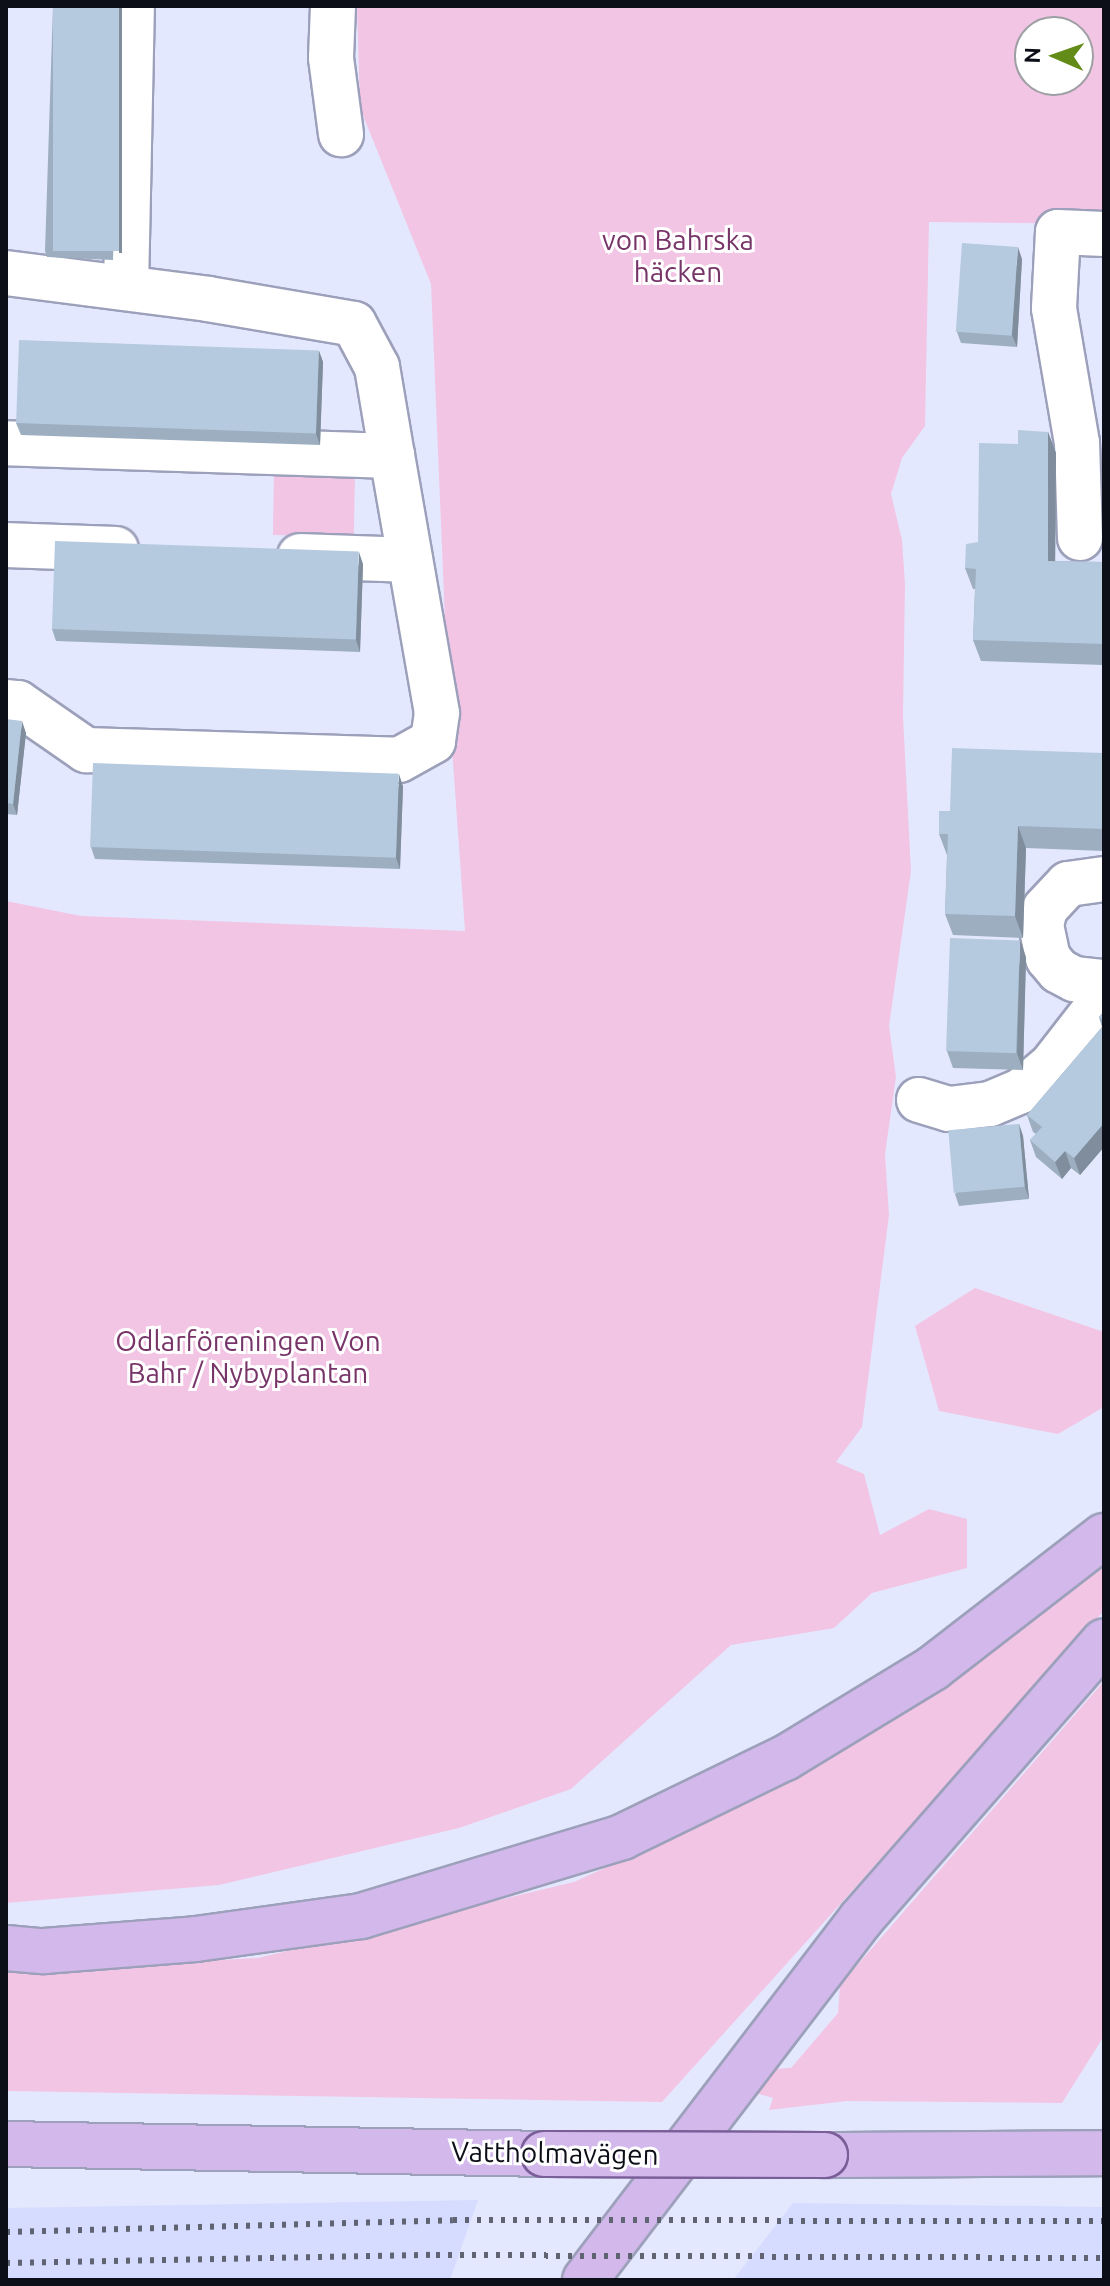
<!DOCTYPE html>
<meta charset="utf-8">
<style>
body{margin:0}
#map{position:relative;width:1110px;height:2286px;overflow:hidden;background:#e4e8fe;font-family:Ubuntu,sans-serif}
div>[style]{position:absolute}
.built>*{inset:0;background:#d6dcff}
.green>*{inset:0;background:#f3c5e5;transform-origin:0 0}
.roads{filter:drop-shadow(2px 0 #9ca0ba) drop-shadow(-2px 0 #9ca0ba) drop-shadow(0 2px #9ca0ba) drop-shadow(0 -2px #9ca0ba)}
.minor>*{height:44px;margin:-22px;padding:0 22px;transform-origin:22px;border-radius:22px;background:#fff}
.major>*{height:44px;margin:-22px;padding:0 22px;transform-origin:22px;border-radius:22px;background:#d2b8eb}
.rail>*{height:6px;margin-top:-3px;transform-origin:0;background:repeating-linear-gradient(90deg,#606371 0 4px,transparent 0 12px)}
.bridges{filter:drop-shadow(2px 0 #7a5e98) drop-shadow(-2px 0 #7a5e98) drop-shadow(0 2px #7a5e98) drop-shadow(0 -2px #7a5e98)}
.major-bridge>*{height:44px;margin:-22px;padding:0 22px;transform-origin:22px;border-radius:22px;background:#d2b8eb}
.wall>*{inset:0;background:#9caec0}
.shaded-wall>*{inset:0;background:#7f8d9c;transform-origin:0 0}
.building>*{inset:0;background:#b5cadf;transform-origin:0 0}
span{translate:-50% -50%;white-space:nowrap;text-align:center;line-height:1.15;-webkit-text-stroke:6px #fff;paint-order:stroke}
.park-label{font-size:28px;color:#773468}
.street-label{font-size:28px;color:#0d0f18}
.frame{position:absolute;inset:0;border:8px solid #0d0f18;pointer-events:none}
.north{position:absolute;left:1014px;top:16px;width:80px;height:80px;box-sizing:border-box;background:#fff;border:2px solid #9e9fa3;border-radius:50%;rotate:272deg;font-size:22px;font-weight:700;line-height:32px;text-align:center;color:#0d0f18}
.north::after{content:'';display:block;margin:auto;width:28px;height:36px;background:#628b18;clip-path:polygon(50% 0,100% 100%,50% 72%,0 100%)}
</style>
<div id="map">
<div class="built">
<div style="clip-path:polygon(478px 2200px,450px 2280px,6px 2280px,6px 2208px)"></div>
<div style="clip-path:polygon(793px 2203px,1104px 2207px,1104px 2278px,733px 2280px)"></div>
</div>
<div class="green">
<div style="clip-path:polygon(evenodd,357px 6px,1104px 6px,1104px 224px,929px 222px,925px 426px,902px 458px,891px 494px,902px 540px,905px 584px,903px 716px,911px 871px,889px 1026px,896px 1077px,885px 1154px,889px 1215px,862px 1427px,836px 1462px,864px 1474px,880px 1535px,929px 1509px,967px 1519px,967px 1568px,872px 1593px,834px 1628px,731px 1645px,571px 1789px,459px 1828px,219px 1885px,6px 1903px,6px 901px,81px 916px,465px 931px,448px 692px,431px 284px,360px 108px,357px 6px,1030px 32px,1078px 32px,1078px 80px,1030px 80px,1030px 32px)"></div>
<div style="left:274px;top:471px;width:81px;height:64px;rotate:1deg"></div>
<div style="clip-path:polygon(975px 1288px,1104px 1332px,1104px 1407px,1058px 1434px,939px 1411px,915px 1326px)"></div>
<div style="clip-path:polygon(1104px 1562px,1104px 1611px,662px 2102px,6px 2091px,6px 1972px,258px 1958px,574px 1882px,771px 1792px,960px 1676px)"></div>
<div style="clip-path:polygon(1104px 1681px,1104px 2036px,1062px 2103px,847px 2101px,769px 2110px,773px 2098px,751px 2092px,769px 2069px,791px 2068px,838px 2013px,840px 1985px)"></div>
</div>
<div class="roads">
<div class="minor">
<div style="left:333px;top:6px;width:52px;rotate:92.2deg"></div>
<div style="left:331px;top:58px;width:77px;rotate:82.5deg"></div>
<div style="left:6px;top:273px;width:204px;rotate:7.3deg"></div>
<div style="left:208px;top:299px;width:148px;rotate:9.7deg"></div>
<div style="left:354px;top:324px;width:49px;rotate:61.9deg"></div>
<div style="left:377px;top:367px;width:90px;rotate:80.4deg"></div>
<div style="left:392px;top:456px;width:386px;rotate:-178.1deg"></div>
<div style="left:126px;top:288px;width:282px;rotate:-88.8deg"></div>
<div style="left:1080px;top:538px;width:95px;rotate:-91.8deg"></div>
<div style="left:1077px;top:443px;width:137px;rotate:-99.7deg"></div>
<div style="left:1054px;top:308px;width:76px;rotate:-87deg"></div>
<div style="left:1058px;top:232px;width:46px;rotate:2.5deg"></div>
<div style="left:6px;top:545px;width:110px;rotate:2.1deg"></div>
<div style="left:300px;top:556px;width:110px;rotate:2.1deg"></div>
<div style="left:6px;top:702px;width:12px;rotate:5deg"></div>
<div style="left:18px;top:703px;width:83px;rotate:34.7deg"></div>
<div style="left:86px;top:750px;width:313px;rotate:1.8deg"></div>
<div style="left:399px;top:760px;width:39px;rotate:-29deg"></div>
<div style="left:433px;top:741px;width:28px;rotate:-82deg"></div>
<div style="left:437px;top:713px;width:261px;rotate:-99.9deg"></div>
<div style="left:1104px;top:879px;width:36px;rotate:172deg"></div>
<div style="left:1068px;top:884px;width:34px;rotate:133deg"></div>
<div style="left:1045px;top:909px;width:16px;rotate:104deg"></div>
<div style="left:1041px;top:925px;width:34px;rotate:78deg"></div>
<div style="left:1048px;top:958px;width:17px;rotate:50deg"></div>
<div style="left:1059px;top:971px;width:17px;rotate:28deg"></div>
<div style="left:1074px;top:979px;width:30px;rotate:6deg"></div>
<div style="left:919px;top:1100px;width:31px;rotate:17deg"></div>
<div style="left:949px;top:1109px;width:41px;rotate:-7deg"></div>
<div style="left:990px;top:1104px;width:34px;rotate:-23deg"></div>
<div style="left:1021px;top:1091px;width:39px;rotate:-40deg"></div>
<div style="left:1051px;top:1066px;width:86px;rotate:-52.1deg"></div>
</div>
<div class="major">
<div style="left:6px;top:1948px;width:38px;rotate:5deg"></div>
<div style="left:44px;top:1951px;width:152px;rotate:-4.5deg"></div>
<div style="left:196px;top:1939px;width:167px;rotate:-7.9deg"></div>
<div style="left:361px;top:1916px;width:273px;rotate:-16.8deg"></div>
<div style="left:622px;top:1837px;width:181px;rotate:-25.9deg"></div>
<div style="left:785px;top:1758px;width:173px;rotate:-31.3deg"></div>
<div style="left:933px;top:1668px;width:216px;rotate:-37.7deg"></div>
<div style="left:6px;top:2144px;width:538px;rotate:1.06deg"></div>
<div style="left:825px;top:2155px;width:279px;rotate:-0.4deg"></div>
<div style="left:585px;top:2280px;width:454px;rotate:-52.6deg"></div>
<div style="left:861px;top:1919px;width:369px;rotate:-48.8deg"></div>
</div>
</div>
<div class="rail">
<div style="left:6px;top:2232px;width:447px;rotate:-1.5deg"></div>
<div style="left:453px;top:2220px;width:651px;rotate:0.09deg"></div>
<div style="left:6px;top:2263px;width:430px;rotate:-1.1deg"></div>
<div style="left:436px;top:2255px;width:668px;rotate:0.26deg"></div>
</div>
<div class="bridges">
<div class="major-bridge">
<div style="left:544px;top:2154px;width:281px;rotate:0.2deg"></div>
</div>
</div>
<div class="wall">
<div style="clip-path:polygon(53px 6px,122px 6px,113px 260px,47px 257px,45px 251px)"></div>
<div style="clip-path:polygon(1022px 259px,1017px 347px,961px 343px,957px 332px)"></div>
<div style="clip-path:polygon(319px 351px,323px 362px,320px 445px,21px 435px,16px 423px)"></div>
<div style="clip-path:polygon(1048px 432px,1056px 453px,1055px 561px,1104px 562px,1104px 665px,981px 661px,973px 640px,975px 589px,973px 589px,965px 568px,978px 542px,1018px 444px)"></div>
<div style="clip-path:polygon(363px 564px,360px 652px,56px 641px,52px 629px)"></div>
<div style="clip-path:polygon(6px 719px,26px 733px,17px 815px,6px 814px)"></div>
<div style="clip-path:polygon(1104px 753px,1104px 851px,1026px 848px,1023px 938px,953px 935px,945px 914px,947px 855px,939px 834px,950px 811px)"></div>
<div style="clip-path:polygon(403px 786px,400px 869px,95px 859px,91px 847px)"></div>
<div style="clip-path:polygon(1026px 957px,1023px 1070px,953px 1068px,947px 1051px)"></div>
<div style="clip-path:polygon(1104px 1011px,1104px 1147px,1080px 1175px,1071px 1168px,1062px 1179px,1036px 1157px,1030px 1140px,1036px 1134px,1033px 1132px,1027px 1115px,1102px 1027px,1099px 1017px)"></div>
<div style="clip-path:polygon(1019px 1124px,1023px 1136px,1029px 1199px,959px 1206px,955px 1194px)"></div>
</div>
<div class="shaded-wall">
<div style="left:119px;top:6px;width:3px;height:247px"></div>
<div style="clip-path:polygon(1018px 247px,1022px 259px,1017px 347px,1012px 335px)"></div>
<div style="clip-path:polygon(319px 351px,323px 362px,320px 445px,316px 434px)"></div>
<div style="clip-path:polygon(1048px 432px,1056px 453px,1055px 583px,1048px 561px)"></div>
<div style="clip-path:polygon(359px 552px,363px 564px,360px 652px,356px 640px)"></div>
<div style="clip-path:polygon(22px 721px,26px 733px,17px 815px,13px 804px)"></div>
<div style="clip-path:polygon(399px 774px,403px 786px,400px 869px,396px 858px)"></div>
<div style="clip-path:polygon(1018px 826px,1026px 848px,1023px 938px,1015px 916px)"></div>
<div style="clip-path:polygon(1020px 940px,1026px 957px,1023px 1070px,1017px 1053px)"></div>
<div style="clip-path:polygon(1104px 1123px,1104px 1147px,1080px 1175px,1074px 1158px)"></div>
<div style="clip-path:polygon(1019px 1124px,1023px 1136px,1029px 1199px,1025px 1187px)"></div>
<div style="clip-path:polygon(1065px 1151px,1071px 1168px,1062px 1179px,1055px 1162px)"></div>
</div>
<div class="building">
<div style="left:53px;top:6px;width:66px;height:245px"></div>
<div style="left:962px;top:243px;width:56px;height:89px;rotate:4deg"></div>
<div style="left:19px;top:340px;width:300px;height:83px;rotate:2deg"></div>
<div style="clip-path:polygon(1018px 430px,1048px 432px,1048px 561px,1104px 562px,1104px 644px,973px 640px,976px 569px,965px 568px,966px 544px,978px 542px,979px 443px,1018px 444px)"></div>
<div style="left:55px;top:541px;width:304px;height:88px;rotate:2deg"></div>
<div style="clip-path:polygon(6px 719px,22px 721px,13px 804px,6px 803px)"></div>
<div style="clip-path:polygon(952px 748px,1104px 753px,1104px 829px,1018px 826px,1015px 916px,945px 914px,948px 834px,939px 834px,939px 811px,950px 811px)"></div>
<div style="left:93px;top:763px;width:306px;height:84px;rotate:2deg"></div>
<div style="left:950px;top:938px;width:70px;height:113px;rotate:2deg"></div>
<div style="clip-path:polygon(1104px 1011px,1104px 1021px,1099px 1017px)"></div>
<div style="clip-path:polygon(1104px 1025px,1104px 1123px,1074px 1158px,1065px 1151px,1055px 1162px,1030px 1140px,1042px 1127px,1027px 1115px)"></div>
<div style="left:1019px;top:1124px;width:63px;height:71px;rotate:85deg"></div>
</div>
<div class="park-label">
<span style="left:678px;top:256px">von Bahrska<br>häcken</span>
<span style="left:248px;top:1357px">Odlarföreningen Von<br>Bahr / Nybyplantan</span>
</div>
<div class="street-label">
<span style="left:555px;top:2153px;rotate:1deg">Vattholmavägen</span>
</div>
<div class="frame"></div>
<div class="north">N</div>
</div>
